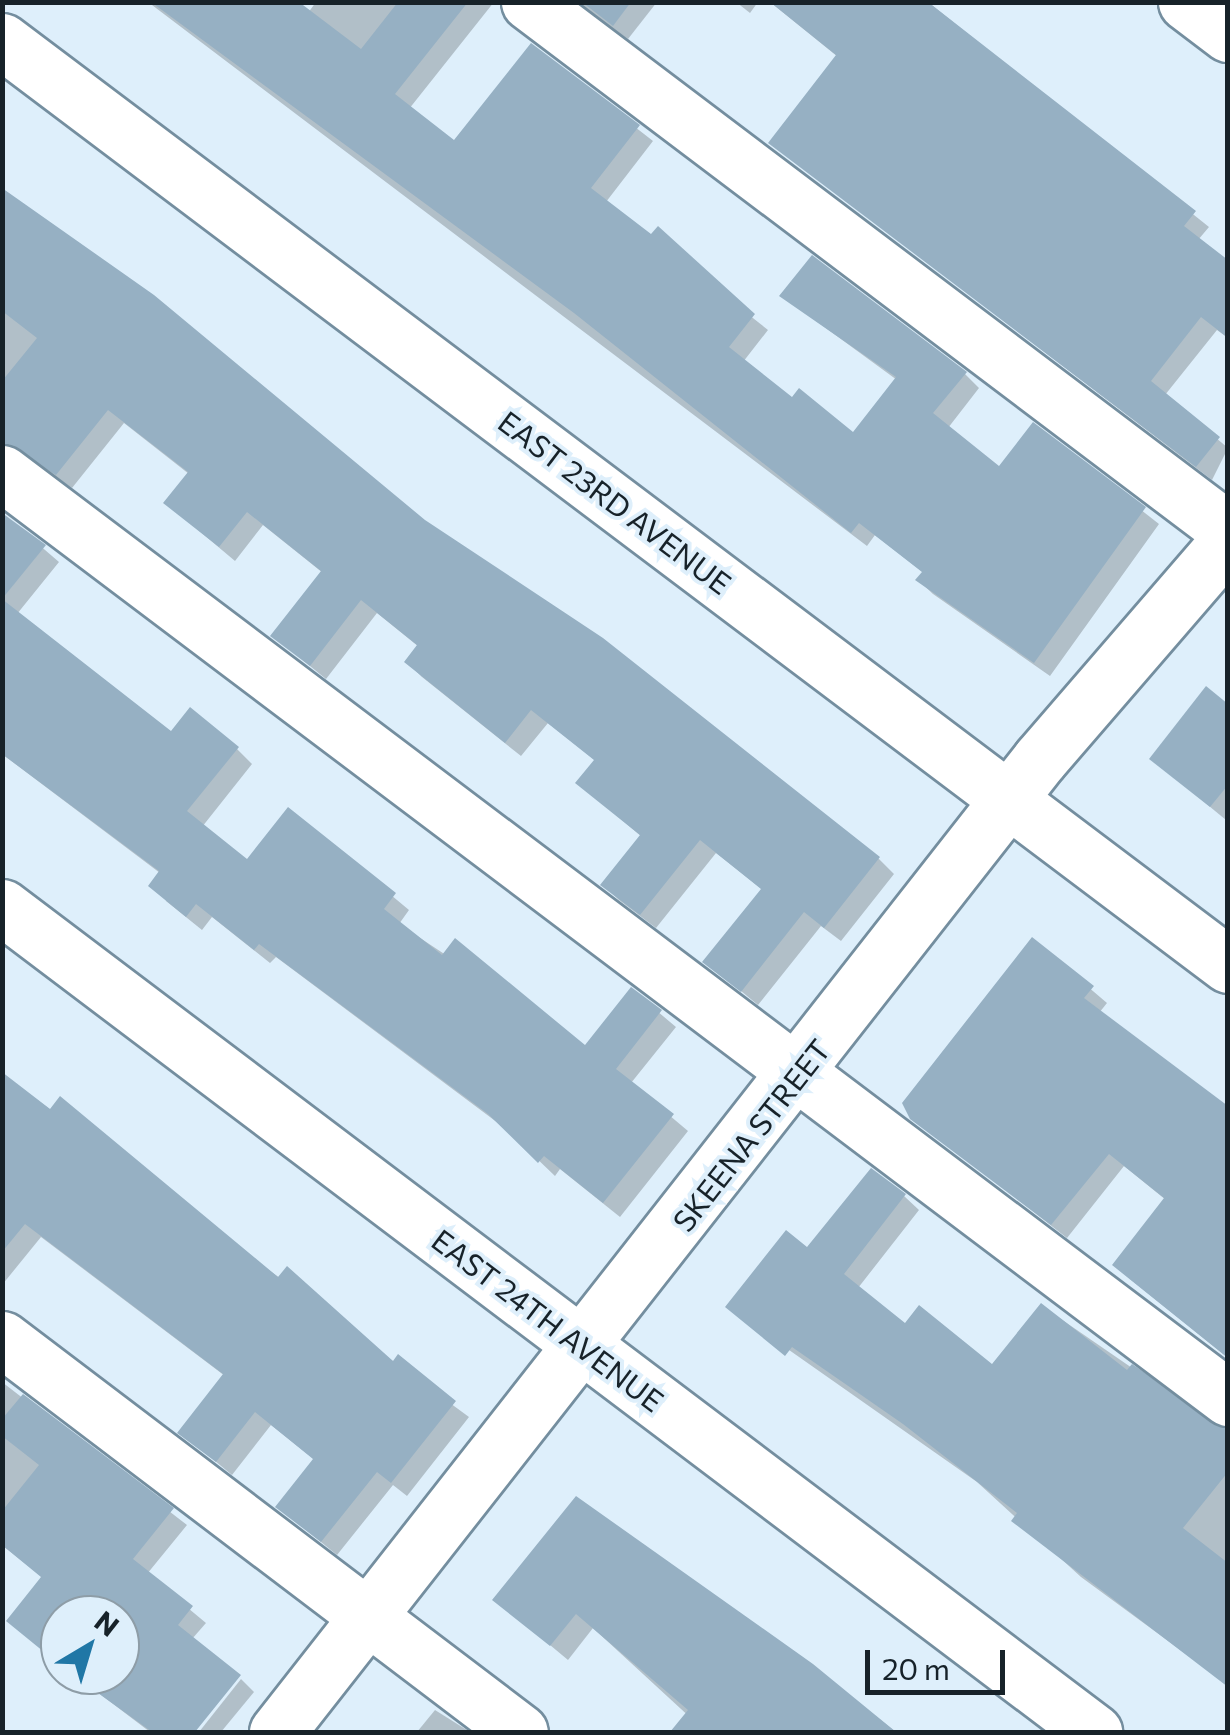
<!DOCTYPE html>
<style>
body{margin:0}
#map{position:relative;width:1230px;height:1735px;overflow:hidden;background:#deeffb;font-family:Commissioner,sans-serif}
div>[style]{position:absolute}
.shadow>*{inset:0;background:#0003}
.building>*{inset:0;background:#96b0c3}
.roads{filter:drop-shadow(2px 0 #748e9f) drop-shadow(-2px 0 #748e9f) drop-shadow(0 2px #748e9f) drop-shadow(0 -2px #748e9f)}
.minor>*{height:55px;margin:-27.5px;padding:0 27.5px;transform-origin:27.5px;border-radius:27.5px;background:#fff}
span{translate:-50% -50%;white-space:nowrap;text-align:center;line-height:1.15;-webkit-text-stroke:8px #deeffb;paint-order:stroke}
.street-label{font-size:30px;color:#172229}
.frame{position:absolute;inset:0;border:5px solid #172229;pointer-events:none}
.north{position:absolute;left:40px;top:1595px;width:100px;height:100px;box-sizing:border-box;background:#deeffb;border:2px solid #8e9da7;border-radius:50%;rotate:38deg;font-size:28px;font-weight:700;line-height:40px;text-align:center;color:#172229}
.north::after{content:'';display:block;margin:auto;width:35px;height:45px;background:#2077a6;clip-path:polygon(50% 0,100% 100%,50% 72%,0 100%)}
.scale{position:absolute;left:865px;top:1650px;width:140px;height:45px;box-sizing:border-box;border:5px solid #172229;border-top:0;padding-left:12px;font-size:30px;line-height:35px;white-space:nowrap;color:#172229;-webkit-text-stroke:8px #deeffb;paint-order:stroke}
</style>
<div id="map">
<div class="shadow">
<div style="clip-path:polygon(148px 2px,272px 2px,308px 13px,316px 2px,494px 2px,409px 109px,454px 144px,531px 46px,653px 141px,606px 202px,768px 330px,743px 362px,792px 401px,853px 435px,897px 380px,782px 296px,965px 374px,979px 388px,948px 428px,999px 469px,1034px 426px,1159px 524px,1050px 676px,933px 594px,918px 580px,924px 573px,875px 535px,867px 546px)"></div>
<div style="clip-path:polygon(573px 2px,657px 2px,628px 39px)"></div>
<div style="clip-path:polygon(736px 2px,758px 2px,750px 13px)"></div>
<div style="clip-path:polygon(770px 2px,928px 2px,1209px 227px,1198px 240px,1228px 262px,1228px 338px,1217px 330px,1165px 395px,1228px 448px,1212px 480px,771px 143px,838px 57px)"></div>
<div style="clip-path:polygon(2px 189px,424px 522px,602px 640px,879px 859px,894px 874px,841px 941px,821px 926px,758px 1005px,706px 962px,763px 890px,716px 853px,656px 928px,619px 900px,604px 885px,642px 837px,578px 783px,596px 761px,548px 723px,521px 756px,422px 677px,407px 662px,419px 647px,377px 613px,326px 679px,273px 636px,323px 573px,263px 525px,235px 561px,166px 503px,189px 474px,124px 423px,72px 488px,24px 456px,2px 464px)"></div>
<div style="clip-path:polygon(2px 513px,59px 562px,17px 614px,171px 735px,237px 749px,252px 764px,202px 827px,247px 863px,289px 810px,409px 910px,399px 924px,586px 1048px,632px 990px,676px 1027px,631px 1083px,688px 1131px,620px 1217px,560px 1169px,555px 1176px,506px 1129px,276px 957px,270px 963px,212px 917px,202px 930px,166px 901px,160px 873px,2px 754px)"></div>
<div style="clip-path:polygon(1228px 701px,1228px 818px,1226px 820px,1152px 759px)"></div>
<div style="clip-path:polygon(1033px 940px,1107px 1003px,1099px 1013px,1228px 1112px,1228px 1358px,1130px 1279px,1166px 1200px,1124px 1166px,1067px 1238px,912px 1117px)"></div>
<div style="clip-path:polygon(2px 1074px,469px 1417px,407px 1496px,393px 1485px,337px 1555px,278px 1507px,315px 1460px,271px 1425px,232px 1475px,180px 1432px,225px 1376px,41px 1237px,2px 1285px)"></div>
<div style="clip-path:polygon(904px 1196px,919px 1210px,858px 1288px,905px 1327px,992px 1368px,1042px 1306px,1228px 1434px,1228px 1685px,1081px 1577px,977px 1482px,728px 1307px)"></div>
<div style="clip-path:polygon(2px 1382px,187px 1525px,147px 1574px,206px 1623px,192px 1639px,238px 1676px,192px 1732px,150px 1732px,75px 1675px,120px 1675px,120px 1615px,60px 1615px,60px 1663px,9px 1621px,43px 1578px,2px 1545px)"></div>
<div style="clip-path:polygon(576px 1499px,812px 1666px,896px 1732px,706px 1732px,593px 1628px,568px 1660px,496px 1600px)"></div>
<div style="clip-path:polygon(241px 1679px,254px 1692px,221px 1732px,199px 1732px)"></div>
<div style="clip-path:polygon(435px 1710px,470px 1732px,417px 1732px)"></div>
</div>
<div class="building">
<div style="clip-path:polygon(151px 2px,299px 2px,361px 49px,398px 2px,468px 2px,395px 94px,454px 140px,531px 43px,640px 125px,591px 188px,651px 234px,658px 226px,755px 314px,729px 347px,792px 397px,799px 388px,853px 432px,896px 377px,779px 296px,812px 255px,967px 372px,933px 413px,999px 466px,1033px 422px,1146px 507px,1034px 663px,915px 580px,922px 572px,859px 523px,851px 533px,574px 313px)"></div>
<div style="clip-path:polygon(582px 2px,631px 2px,613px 26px)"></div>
<div style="clip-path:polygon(770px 2px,928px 2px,1196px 211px,1184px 226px,1228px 260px,1228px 338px,1201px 317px,1151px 381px,1220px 437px,1196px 467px,768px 143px,836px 55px)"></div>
<div style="clip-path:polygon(2px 188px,154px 295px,425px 520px,603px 638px,880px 857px,824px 928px,804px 912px,741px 992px,702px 962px,761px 889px,700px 840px,640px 915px,600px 885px,640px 835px,575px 783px,594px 760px,531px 710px,505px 743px,404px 662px,417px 645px,361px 600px,310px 666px,270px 636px,321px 571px,247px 512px,219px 547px,163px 503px,188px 472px,108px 410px,56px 475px,2px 442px,2px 381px,37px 338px,2px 311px)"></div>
<div style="clip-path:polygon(2px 513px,46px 545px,2px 599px)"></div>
<div style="clip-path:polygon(2px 599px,171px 731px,190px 707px,239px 747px,187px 811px,247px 859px,288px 807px,396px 893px,384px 909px,442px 955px,455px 938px,585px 1045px,631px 987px,662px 1010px,616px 1069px,674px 1114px,603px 1203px,544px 1156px,538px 1163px,488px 1114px,259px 944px,254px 950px,196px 904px,186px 917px,148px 886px,159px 871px,2px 754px)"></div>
<div style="clip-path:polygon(1206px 686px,1228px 704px,1228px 785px,1210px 807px,1149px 759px)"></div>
<div style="clip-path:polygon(1032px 937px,1094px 986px,1084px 998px,1228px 1106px,1228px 1358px,1112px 1265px,1164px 1198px,1109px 1154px,1051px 1225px,910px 1119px,902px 1103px)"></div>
<div style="clip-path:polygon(2px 1072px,50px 1109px,60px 1096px,278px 1277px,287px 1266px,393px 1361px,398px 1354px,456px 1401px,391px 1483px,377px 1472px,321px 1542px,275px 1507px,313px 1459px,255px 1412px,216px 1462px,177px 1433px,223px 1374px,25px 1224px,2px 1252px)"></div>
<div style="clip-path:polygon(871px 1168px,906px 1194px,844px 1274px,905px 1323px,919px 1305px,992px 1364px,1041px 1303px,1127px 1370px,1132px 1364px,1228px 1429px,1228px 1472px,1183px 1528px,1228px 1563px,1228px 1687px,1011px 1521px,1017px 1513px,903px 1424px,792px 1347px,785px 1356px,725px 1307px,786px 1230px,807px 1247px)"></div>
<div style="clip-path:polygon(23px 1394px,174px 1508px,133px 1559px,193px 1606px,178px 1625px,241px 1675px,195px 1732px,152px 1732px,73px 1675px,120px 1675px,120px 1615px,60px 1615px,60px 1665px,6px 1621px,41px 1577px,2px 1545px,2px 1511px,39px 1465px,2px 1436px,2px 1419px)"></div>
<div style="clip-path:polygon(576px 1496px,813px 1664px,896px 1732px,670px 1732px,688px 1710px,576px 1614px,550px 1646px,492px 1600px)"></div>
</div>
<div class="roads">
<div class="minor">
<div style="left:529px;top:2px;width:876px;rotate:37.07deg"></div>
<div style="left:1186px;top:2px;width:53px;rotate:37.3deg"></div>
<div style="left:2px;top:41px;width:1535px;rotate:37deg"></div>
<div style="left:2px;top:473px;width:1536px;rotate:37.03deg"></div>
<div style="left:2px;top:907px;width:1369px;rotate:37.07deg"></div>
<div style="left:2px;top:1339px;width:650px;rotate:37.19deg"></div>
<div style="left:277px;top:1732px;width:1236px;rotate:-51.9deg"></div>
<div style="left:1040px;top:759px;width:288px;rotate:-49.2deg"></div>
</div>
</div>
<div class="street-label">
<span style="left:615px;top:502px;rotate:37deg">EAST 23RD AVENUE</span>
<span style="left:751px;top:1135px;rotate:-52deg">SKEENA STREET</span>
<span style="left:548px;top:1320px;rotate:37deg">EAST 24TH AVENUE</span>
</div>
<div class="frame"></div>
<div class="north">N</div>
<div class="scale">20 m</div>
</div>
